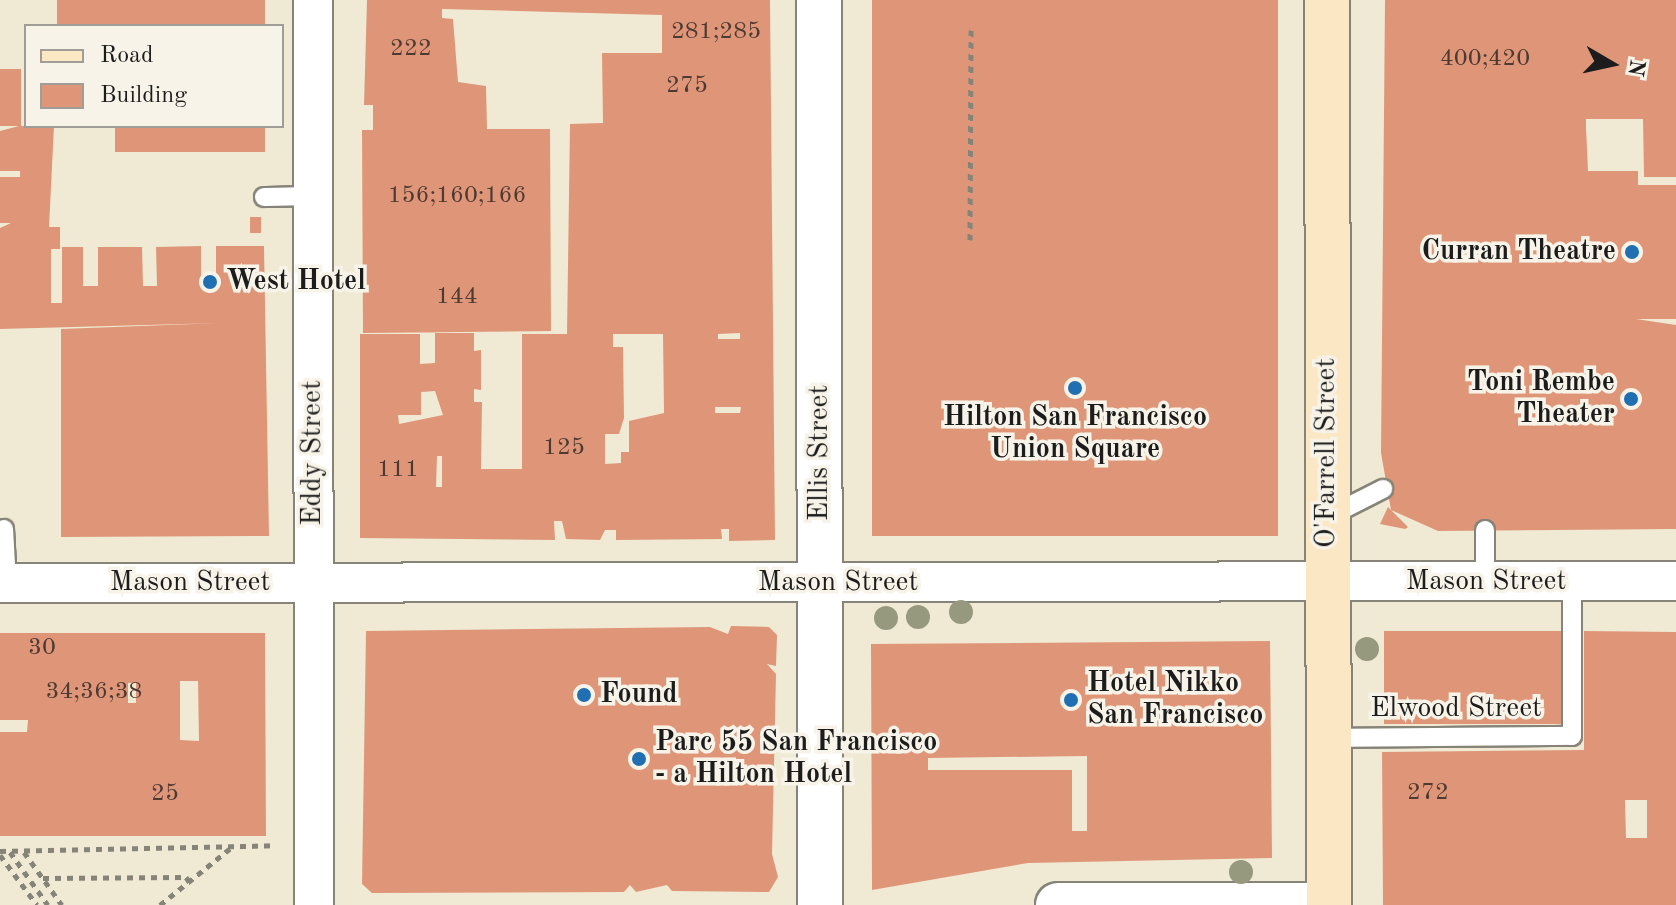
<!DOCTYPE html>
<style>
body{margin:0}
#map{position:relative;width:1676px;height:905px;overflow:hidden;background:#f0ead4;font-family:"Old Standard TT",serif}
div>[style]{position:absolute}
.building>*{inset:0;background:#df9678;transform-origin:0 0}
.path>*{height:5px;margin-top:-2.5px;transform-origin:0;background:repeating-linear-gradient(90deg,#868378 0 6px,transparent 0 12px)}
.roads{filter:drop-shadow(2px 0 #868378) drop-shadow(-2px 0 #868378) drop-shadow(0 2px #868378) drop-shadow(0 -2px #868378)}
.service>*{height:18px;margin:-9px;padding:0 9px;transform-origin:9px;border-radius:9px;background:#fff}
.minor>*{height:38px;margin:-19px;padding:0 19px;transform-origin:19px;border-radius:19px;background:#fff}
.tertiary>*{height:44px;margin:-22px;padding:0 22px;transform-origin:22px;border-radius:22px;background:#fff}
.secondary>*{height:44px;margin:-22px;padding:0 22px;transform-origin:22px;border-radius:22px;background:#fbe7c3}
.trees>*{width:24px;height:24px;margin:-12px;border-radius:50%;background:#96997e}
.dots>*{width:22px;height:22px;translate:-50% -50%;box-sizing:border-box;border:4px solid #f7f3e8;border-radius:50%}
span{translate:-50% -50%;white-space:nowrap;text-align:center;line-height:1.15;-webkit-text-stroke:7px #f7f3e8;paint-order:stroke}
.number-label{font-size:24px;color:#4d3a33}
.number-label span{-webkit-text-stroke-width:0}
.poi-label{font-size:28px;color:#1c1c1c;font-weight:700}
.right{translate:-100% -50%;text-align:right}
.left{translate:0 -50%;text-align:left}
.street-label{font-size:28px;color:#1c1c1c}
.legend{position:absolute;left:24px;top:24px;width:260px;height:104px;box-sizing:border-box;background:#f7f3e8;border:2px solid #9f9d96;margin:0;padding:10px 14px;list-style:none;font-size:24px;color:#1c1c1c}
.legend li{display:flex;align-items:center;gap:16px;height:40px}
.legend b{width:40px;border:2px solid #9f9d96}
.north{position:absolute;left:1572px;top:24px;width:80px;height:80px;-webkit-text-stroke:6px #f7f3e8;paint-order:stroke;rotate:99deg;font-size:22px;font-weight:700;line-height:32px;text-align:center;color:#1c1c1c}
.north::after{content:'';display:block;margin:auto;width:28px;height:36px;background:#1c1c1c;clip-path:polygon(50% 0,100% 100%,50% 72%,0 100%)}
</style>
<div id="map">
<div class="building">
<div style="left:57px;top:0;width:208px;height:26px"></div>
<div style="clip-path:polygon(evenodd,367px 0,770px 0,775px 540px,729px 541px,729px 529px,721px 529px,722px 539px,616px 540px,616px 530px,605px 530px,600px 540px,566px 539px,562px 521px,554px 521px,555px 540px,360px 538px,360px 334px,420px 334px,420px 364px,435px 363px,435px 333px,474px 333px,474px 351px,481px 350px,481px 390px,474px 389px,474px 402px,482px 402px,481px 469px,522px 469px,522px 334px,567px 334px,570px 124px,603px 123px,602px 53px,662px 53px,662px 15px,442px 9px,442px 18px,453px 19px,458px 82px,486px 86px,487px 129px,550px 129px,551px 331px,363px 333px,362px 130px,373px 130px,373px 105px,364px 105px,367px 0,740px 333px,740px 339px,718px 339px,718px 334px,740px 333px,367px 0,613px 334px,663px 334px,664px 413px,629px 421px,629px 452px,621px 452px,621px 463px,605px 464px,605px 434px,619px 434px,624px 418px,623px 347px,613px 347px,613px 334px,367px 0,435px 391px,443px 415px,399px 424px,398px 415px,421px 415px,421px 392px,435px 391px,367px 0,715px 407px,741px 407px,740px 413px,715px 413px,715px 407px,367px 0,437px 456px,442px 456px,442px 487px,436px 487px,437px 456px)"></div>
<div style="left:872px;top:0;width:406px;height:536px"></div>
<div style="clip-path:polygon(1385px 0,1676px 0,1676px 177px,1644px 177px,1643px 119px,1586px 119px,1586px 127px,1588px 171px,1638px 171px,1638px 185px,1676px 185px,1676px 319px,1636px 319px,1676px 325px,1676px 529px,1438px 531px,1391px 510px,1381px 453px)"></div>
<div style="clip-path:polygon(0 69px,21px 69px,21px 126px,54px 126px,49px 227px,60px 227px,60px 249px,51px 249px,51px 303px,62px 303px,62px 247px,83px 247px,83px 286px,98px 286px,98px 247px,142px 247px,143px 286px,157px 286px,156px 247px,201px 246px,201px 278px,216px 278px,216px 246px,264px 246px,269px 536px,61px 537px,61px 329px,220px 323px,0 329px,0 228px,11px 223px,0 223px,0 177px,20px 177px,20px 171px,0 171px,0 131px,19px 126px,0 126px)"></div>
<div style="left:115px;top:126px;width:150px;height:26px"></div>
<div style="left:250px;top:217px;width:11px;height:16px"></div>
<div style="clip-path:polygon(1388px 507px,1408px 527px,1405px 529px,1380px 524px)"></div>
<div style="clip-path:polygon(731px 626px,769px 627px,777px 635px,776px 666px,767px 664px,776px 674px,772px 854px,778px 877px,769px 892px,672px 891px,667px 885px,636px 892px,630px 885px,624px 892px,372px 893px,362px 884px,366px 631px,710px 627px,728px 634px)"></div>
<div style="left:1384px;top:631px;width:177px;height:93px"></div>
<div style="clip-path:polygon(evenodd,1584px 631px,1676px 632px,1676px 905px,1383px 905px,1382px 752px,1584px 750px,1584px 631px,1625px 800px,1647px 800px,1647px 838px,1626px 838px,1625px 800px)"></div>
<div style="clip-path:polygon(evenodd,0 633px,265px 633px,266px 836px,0 836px,0 732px,27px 732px,28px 720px,0 720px,0 633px,180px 681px,198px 681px,199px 741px,180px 740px,180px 681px,0 633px,128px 683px,136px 683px,136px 703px,128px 703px,128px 683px)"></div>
<div style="clip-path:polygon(evenodd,1270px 641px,1272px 858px,1028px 863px,872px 890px,871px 644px,1270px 641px,1087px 756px,1087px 831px,1072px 831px,1072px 770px,928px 770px,928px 758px,1087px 756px)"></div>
</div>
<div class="path">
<div style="left:970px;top:240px;width:210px;rotate:-89.7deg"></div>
<div style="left:0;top:851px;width:276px;rotate:-1.2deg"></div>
<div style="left:10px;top:852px;width:65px;rotate:54.4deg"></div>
<div style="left:24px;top:852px;width:65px;rotate:54.4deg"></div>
<div style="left:0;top:855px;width:62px;rotate:53.5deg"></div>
<div style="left:43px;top:878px;width:143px;rotate:-0.4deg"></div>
<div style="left:186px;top:877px;width:7px;rotate:56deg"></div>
<div style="left:160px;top:905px;width:92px;rotate:-38.9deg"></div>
</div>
<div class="roads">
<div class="service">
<div style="left:264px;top:197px;width:49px;rotate:-1.2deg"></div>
<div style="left:1328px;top:517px;width:62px;rotate:-27deg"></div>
<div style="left:4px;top:529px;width:54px;rotate:86.8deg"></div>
<div style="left:1485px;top:530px;width:52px;rotate:90deg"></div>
<div style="left:1328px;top:738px;width:244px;rotate:-0.5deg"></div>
<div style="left:1572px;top:736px;width:155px;rotate:-90deg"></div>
</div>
<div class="minor">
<div style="left:313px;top:0;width:905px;rotate:89.94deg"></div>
<div style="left:0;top:583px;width:1676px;rotate:-0.07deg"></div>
</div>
<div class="tertiary">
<div style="left:819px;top:0;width:905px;rotate:89.94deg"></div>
<div style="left:1058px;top:905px;width:271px"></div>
</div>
<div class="secondary">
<div style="left:1327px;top:0;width:905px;rotate:89.87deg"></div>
</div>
</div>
<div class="trees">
<div style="left:961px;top:612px"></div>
<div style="left:918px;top:617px"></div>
<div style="left:886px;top:618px"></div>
<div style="left:1367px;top:649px"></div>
<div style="left:1241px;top:872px"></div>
</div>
<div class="dots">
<div style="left:1632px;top:252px;background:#1f6fb2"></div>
<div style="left:210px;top:282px;background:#1f6fb2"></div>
<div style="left:1075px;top:388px;background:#1f6fb2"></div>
<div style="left:1631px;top:399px;background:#1f6fb2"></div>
<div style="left:584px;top:695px;background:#1f6fb2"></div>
<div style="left:1071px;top:700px;background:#1f6fb2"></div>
<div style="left:639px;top:759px;background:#1f6fb2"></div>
</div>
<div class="number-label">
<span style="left:716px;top:33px">281;285</span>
<span style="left:411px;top:50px">222</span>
<span style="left:1485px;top:60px">400;420</span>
<span style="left:687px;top:87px">275</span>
<span style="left:457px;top:197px">156;160;166</span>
<span style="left:457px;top:298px">144</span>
<span style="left:564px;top:449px">125</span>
<span style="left:398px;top:471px">111</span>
<span style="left:42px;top:649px">30</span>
<span style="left:94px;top:693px">34;36;38</span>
<span style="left:1428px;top:794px">272</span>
<span style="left:165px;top:795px">25</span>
</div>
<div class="poi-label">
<span class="right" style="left:1616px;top:252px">Curran Theatre</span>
<span class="left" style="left:226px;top:282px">West Hotel</span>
<span class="right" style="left:1615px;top:399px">Toni Rembe<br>Theater</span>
<span style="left:1075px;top:434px">Hilton San Francisco<br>Union Square</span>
<span class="left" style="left:1087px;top:700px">Hotel Nikko<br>San Francisco</span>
<span class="left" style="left:600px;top:695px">Found</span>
<span class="left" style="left:655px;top:759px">Parc 55 San Francisco<br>- a Hilton Hotel</span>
</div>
<div class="street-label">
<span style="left:313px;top:453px;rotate:-90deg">Eddy Street</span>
<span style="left:820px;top:453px;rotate:-90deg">Ellis Street</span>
<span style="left:1327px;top:453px;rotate:-90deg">O'Farrell Street</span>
<span style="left:1486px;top:582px">Mason Street</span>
<span style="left:190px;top:583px">Mason Street</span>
<span style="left:838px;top:583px">Mason Street</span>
<span style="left:1456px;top:709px">Elwood Street</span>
</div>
<ul class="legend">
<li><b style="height:10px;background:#fbe7c3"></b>Road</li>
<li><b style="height:22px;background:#df9678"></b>Building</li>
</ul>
<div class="north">N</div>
</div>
